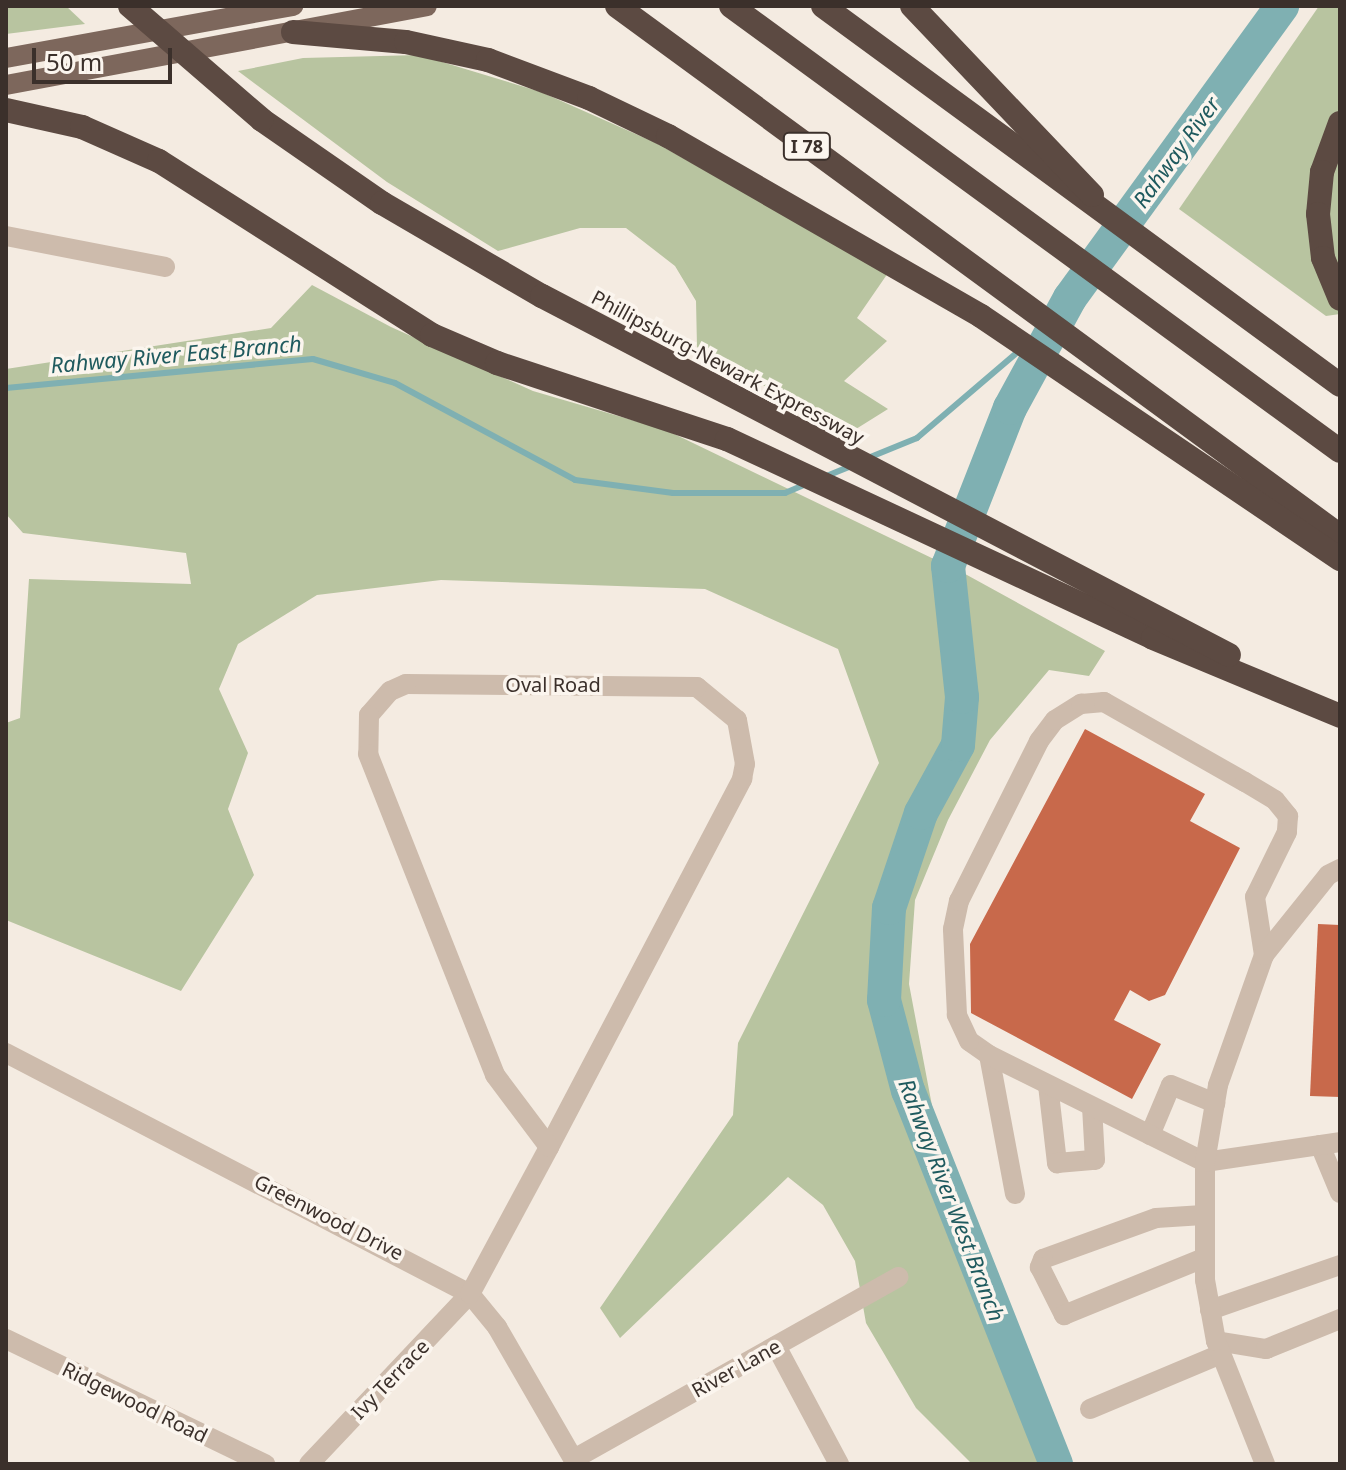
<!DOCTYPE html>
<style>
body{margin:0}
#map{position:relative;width:1346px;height:1470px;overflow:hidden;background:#f4ebe1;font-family:"Noto Sans",sans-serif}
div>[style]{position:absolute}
.green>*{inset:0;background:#b8c4a0}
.stream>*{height:6px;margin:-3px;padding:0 3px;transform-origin:3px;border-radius:3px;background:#7fb0b2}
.river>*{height:34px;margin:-17px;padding:0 17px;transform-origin:17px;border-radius:17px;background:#7fb0b2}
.building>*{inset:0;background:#c8694b}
.minor>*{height:20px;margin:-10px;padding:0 10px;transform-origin:10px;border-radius:10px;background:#cdbbac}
.major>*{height:20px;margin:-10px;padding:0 10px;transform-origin:10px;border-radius:10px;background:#7d675c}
.highway>*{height:24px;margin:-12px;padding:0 12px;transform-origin:12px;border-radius:12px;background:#5c4a42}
.highway-bridge>*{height:24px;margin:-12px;padding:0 12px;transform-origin:12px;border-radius:12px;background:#5c4a42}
span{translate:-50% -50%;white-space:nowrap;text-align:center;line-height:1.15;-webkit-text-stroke:7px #fbf5ee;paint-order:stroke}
.shield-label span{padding:2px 6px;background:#fbf5ee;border:2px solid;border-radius:6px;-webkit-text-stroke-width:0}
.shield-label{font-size:18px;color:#3b302b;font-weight:700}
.street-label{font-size:20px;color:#3b302b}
.water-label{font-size:22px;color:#1f5a5e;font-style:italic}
.frame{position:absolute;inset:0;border:8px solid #3b302b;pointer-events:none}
.scale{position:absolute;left:32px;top:48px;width:140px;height:36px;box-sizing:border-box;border:4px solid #3b302b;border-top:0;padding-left:10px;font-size:24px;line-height:28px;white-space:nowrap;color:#3b302b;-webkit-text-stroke:6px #fbf5ee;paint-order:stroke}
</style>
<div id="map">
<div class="green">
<div style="clip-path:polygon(6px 6px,66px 6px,85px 24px,6px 34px)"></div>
<div style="clip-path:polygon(1319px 6px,1340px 6px,1340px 314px,1326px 316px,1179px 209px)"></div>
<div style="clip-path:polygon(419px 55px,541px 92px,656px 143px,888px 273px,857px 318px,887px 341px,844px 381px,888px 409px,848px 434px,697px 347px,696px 301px,675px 266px,626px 228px,580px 228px,498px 251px,387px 182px,238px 71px,303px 58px)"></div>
<div style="clip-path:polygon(312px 285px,391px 327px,533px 391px,666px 430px,967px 575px,1105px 651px,1089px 676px,1049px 670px,990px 740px,948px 820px,915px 900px,909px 984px,944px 1169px,1070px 1464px,972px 1464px,916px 1408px,866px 1323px,855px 1261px,823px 1205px,788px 1177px,620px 1338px,600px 1308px,733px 1115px,738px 1043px,879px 763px,838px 649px,705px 589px,441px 580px,317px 595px,238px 644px,219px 689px,248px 753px,228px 809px,254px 875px,181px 991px,6px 920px,6px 723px,20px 718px,29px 579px,191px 584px,186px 553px,23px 533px,6px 514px,6px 369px,271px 328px)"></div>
</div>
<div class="stream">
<div style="left:1050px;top:319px;width:29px;rotate:-46deg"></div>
<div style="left:6px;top:388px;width:308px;rotate:-5.4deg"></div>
<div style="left:313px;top:359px;width:85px;rotate:16.3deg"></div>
<div style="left:395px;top:383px;width:204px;rotate:28.3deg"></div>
<div style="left:575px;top:480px;width:99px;rotate:7.6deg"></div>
<div style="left:673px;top:493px;width:112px"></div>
<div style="left:785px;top:493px;width:23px;rotate:-23deg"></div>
<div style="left:868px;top:458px;width:53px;rotate:-22.2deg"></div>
<div style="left:917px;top:438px;width:135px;rotate:-40.5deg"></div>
<div style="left:824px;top:477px;width:29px;rotate:-22deg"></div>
</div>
<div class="river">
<div style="left:1056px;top:1464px;width:401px;rotate:-111.6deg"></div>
<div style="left:908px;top:1091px;width:94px;rotate:-104.8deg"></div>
<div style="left:884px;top:1000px;width:92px;rotate:-86.9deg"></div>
<div style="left:889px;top:908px;width:100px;rotate:-71.4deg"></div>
<div style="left:921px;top:813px;width:77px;rotate:-61.4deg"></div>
<div style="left:958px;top:745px;width:48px;rotate:-85.2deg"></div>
<div style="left:962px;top:697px;width:132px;rotate:-96.1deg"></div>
<div style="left:948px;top:566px;width:170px;rotate:-68.6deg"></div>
<div style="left:1010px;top:408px;width:125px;rotate:-61.4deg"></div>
<div style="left:1070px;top:298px;width:361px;rotate:-54deg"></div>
</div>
<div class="building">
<div style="clip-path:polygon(1085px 729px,1205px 794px,1190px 821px,1240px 848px,1165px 995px,1149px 1001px,1130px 990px,1114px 1020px,1161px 1044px,1132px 1099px,971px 1013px,970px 944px)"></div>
<div style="clip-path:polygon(1318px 924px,1340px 925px,1340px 1097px,1310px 1096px)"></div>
</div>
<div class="minor">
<div style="left:6px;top:236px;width:162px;rotate:11deg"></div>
<div style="left:6px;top:1053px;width:523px;rotate:27.45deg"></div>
<div style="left:470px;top:1294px;width:43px;rotate:50.7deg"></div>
<div style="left:497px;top:1327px;width:158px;rotate:60deg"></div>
<div style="left:989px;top:1055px;width:24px;rotate:-145deg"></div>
<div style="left:969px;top:1041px;width:29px;rotate:-115deg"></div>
<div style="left:957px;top:1015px;width:86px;rotate:-92.7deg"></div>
<div style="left:953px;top:929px;width:29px;rotate:-78deg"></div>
<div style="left:959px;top:901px;width:179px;rotate:-63.4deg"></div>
<div style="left:1039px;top:741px;width:26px;rotate:-53deg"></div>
<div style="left:1055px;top:720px;width:31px;rotate:-32deg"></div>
<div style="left:1081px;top:704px;width:23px;rotate:-5deg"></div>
<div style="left:1104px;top:702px;width:162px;rotate:29.6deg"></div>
<div style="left:1245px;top:782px;width:35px;rotate:31deg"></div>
<div style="left:1275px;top:800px;width:21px;rotate:51deg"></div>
<div style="left:1288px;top:816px;width:16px;rotate:94deg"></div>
<div style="left:1287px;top:832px;width:72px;rotate:116.2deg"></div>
<div style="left:1255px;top:897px;width:59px;rotate:81.2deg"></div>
<div style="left:1048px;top:1085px;width:79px;rotate:83.4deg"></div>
<div style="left:1057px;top:1163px;width:38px;rotate:-5deg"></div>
<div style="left:1095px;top:1160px;width:53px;rotate:-93.2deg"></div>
<div style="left:1150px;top:1135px;width:54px;rotate:-67.2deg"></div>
<div style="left:1171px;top:1085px;width:48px;rotate:22.2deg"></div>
<div style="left:1320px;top:1145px;width:52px;rotate:67.4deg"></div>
<div style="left:1015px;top:1194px;width:141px;rotate:-100.6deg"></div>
<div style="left:989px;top:1055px;width:241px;rotate:26.4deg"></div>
<div style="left:1205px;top:1162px;width:136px;rotate:-8.4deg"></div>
<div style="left:1203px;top:1215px;width:47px;rotate:176.3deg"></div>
<div style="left:1156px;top:1218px;width:120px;rotate:160.1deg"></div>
<div style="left:1043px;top:1259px;width:9px;rotate:111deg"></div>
<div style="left:1040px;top:1267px;width:54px;rotate:63.4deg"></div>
<div style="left:1064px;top:1315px;width:151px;rotate:-22.2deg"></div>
<div style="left:1210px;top:1310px;width:138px;rotate:-19.1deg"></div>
<div style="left:6px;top:1339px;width:288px;rotate:25.8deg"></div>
<div style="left:1216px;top:1341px;width:51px;rotate:9.1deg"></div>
<div style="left:1266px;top:1349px;width:80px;rotate:-22.1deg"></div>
<div style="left:776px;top:1346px;width:134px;rotate:61.9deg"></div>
<div style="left:1090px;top:1409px;width:142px;rotate:-22.8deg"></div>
<div style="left:574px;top:1459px;width:372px;rotate:-29.3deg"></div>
<div style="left:309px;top:1464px;width:234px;rotate:-46.6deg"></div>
<div style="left:470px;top:1294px;width:167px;rotate:-61.7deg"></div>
<div style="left:549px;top:1147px;width:416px;rotate:-62.3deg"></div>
<div style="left:742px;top:779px;width:15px;rotate:-79deg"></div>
<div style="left:745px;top:764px;width:45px;rotate:-100.3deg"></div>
<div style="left:737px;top:720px;width:52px;rotate:-140.5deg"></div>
<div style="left:697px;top:687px;width:291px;rotate:-179.4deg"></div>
<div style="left:406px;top:684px;width:17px;rotate:156deg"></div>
<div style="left:390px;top:691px;width:32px;rotate:131deg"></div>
<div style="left:369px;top:715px;width:39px;rotate:91deg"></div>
<div style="left:368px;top:754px;width:345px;rotate:68.4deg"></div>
<div style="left:495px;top:1075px;width:90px;rotate:53.1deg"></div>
<div style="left:1265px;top:1464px;width:132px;rotate:-111.7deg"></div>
<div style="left:1216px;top:1341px;width:62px;rotate:-100.2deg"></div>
<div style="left:1205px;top:1280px;width:118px;rotate:-90deg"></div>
<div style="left:1205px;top:1162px;width:78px;rotate:-80.4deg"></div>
<div style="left:1218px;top:1085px;width:138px;rotate:-70.5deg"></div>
<div style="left:1264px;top:955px;width:102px;rotate:-51.3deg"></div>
<div style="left:1328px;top:875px;width:13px;rotate:-27deg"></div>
</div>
<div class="major">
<div style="left:6px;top:58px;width:292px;rotate:-10.3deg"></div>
<div style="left:6px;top:85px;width:428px;rotate:-10.6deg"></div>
</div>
<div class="highway">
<div style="left:617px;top:6px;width:896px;rotate:36.24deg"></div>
<div style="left:731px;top:6px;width:754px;rotate:36.16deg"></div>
<div style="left:823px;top:6px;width:641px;rotate:36.24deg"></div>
<div style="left:912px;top:6px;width:261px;rotate:46.4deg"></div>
<div style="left:293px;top:32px;width:113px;rotate:5.1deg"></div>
<div style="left:406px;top:42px;width:84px;rotate:12.4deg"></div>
<div style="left:488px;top:60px;width:108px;rotate:20.6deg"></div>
<div style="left:589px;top:98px;width:88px;rotate:25.7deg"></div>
<div style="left:668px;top:136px;width:361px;rotate:29.9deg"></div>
<div style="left:981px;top:316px;width:434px;rotate:34.1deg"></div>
<div style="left:6px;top:110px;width:78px;rotate:12.6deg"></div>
<div style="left:82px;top:127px;width:84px;rotate:23.8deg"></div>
<div style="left:159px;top:161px;width:324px;rotate:32.5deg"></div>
<div style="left:432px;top:335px;width:71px;rotate:23.3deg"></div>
<div style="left:497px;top:363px;width:242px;rotate:18.3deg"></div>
<div style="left:727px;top:439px;width:470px;rotate:25deg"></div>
<div style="left:1153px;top:638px;width:203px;rotate:22.6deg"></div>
<div style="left:262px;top:120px;width:146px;rotate:34.7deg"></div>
<div style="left:382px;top:203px;width:185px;rotate:30.2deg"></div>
<div style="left:542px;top:296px;width:775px;rotate:27.59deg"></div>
<div style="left:1340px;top:123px;width:52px;rotate:110.2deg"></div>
<div style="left:1322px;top:172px;width:42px;rotate:95.4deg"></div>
<div style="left:1318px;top:214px;width:44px;rotate:83.5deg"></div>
<div style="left:1323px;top:258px;width:44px;rotate:67.5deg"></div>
</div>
<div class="highway-bridge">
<div style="left:130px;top:6px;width:174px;rotate:40.8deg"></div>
</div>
<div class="shield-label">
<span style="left:807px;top:146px">I 78</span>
</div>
<div class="street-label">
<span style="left:728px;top:367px;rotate:28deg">Phillipsburg-Newark Expressway</span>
<span style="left:553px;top:684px">Oval Road</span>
<span style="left:329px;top:1217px;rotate:27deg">Greenwood Drive</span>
<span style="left:736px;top:1368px;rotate:-29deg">River Lane</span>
<span style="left:390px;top:1379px;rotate:-46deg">Ivy Terrace</span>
<span style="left:135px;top:1402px;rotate:26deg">Ridgewood Road</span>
</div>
<div class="water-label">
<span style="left:1176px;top:152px;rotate:-54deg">Rahway River</span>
<span style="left:176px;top:354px;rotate:-5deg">Rahway River East Branch</span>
<span style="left:952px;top:1200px;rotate:69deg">Rahway River West Branch</span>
</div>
<div class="frame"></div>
<div class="scale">50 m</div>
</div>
